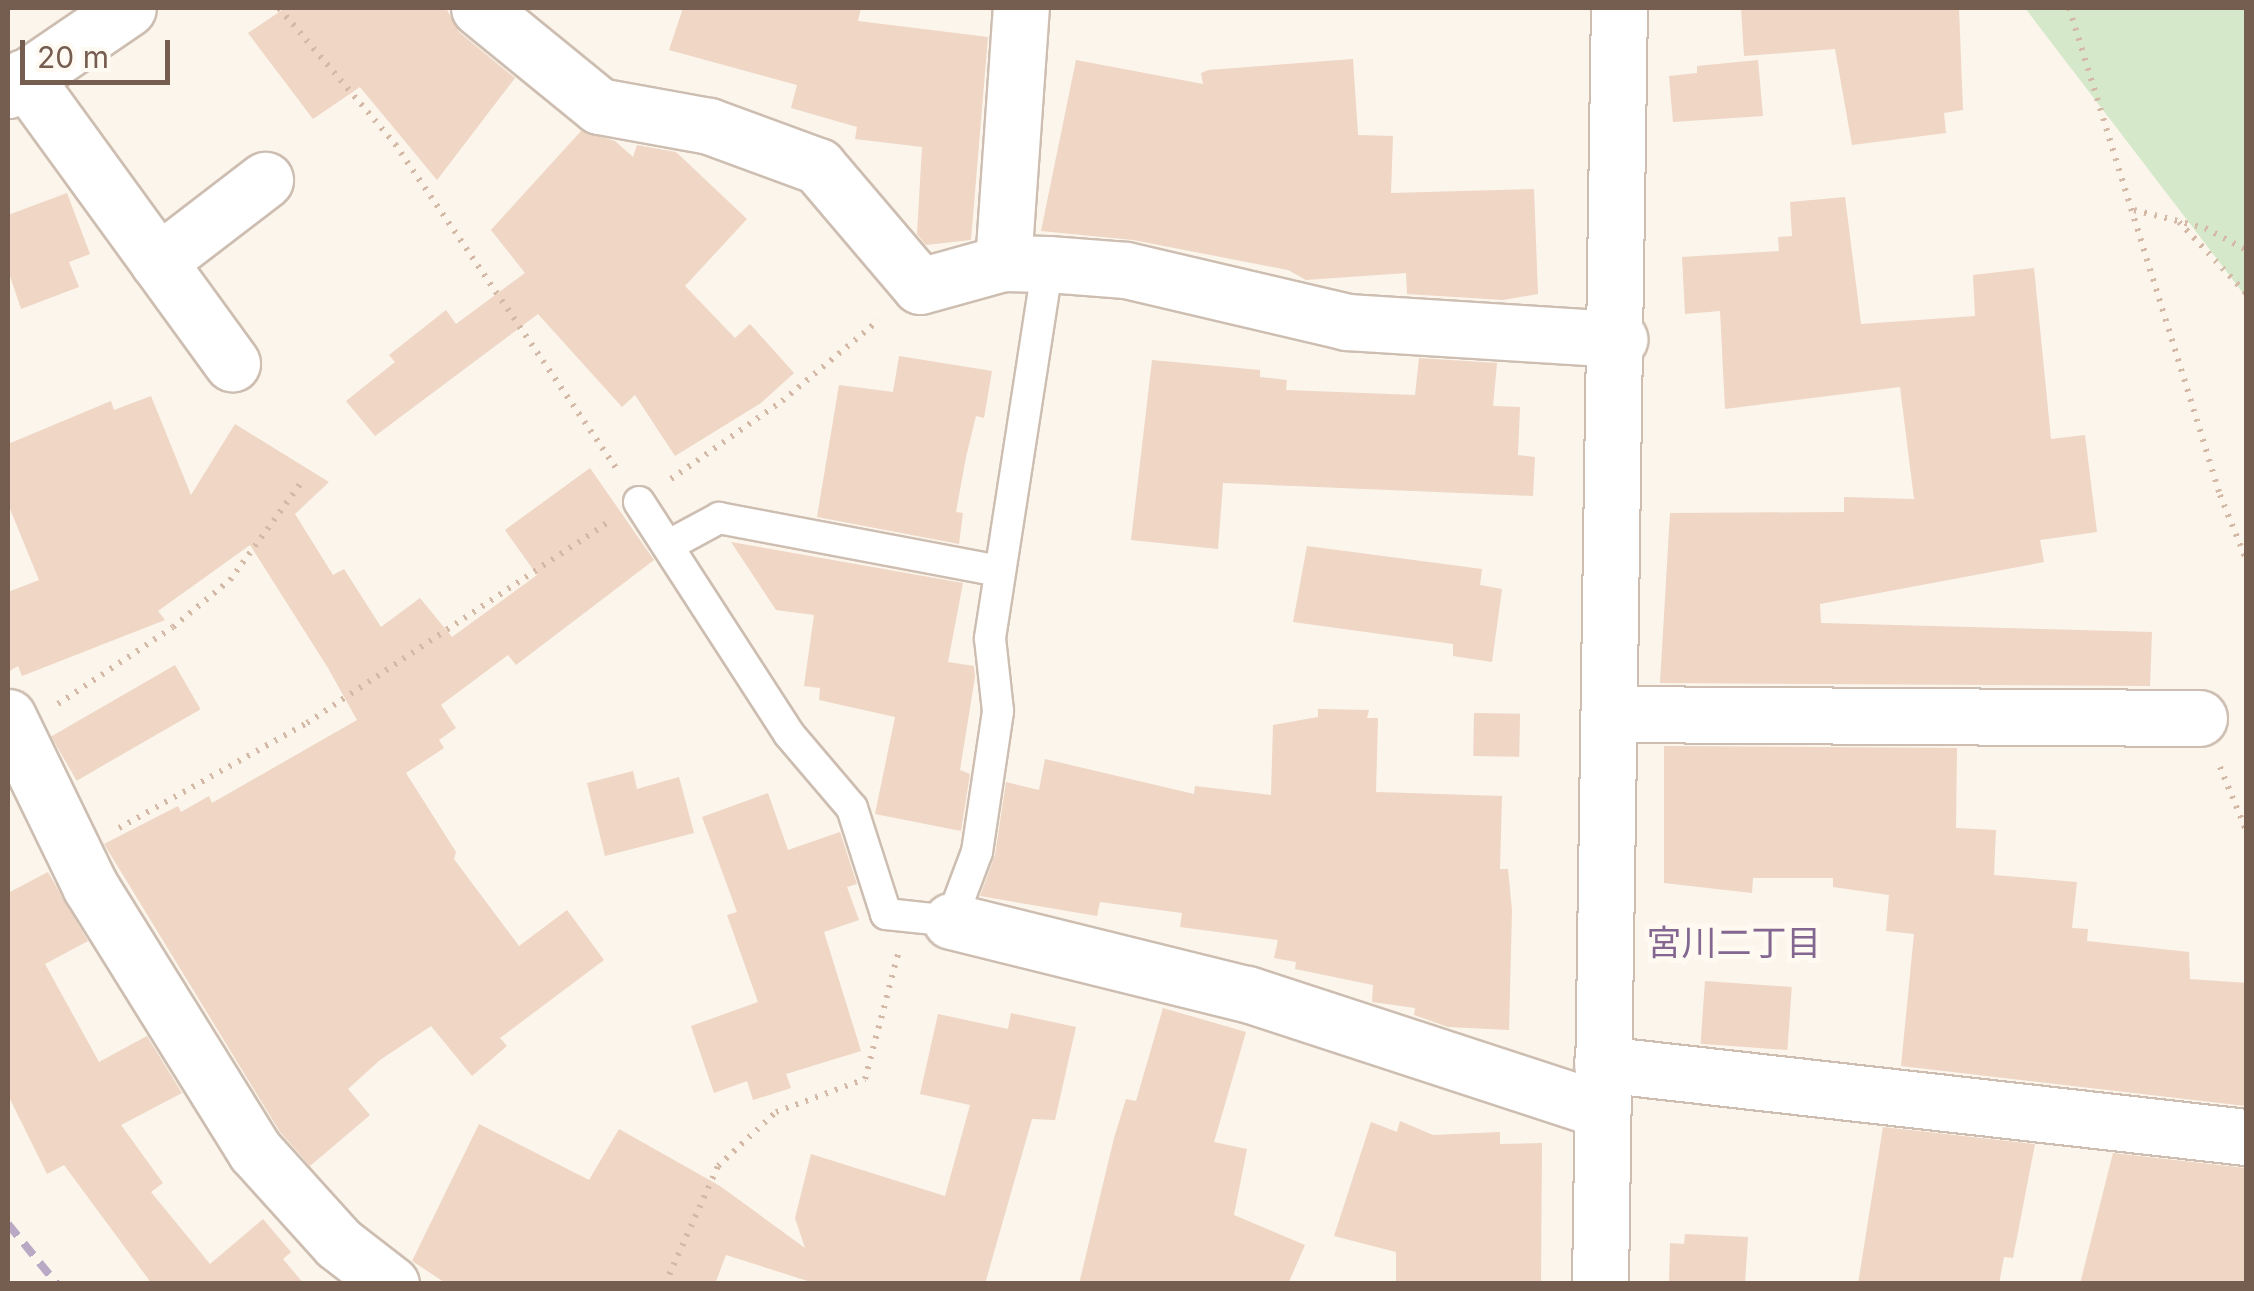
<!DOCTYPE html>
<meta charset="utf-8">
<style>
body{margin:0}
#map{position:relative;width:2254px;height:1291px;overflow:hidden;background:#fbf5eb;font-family:Inter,"Noto Sans JP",sans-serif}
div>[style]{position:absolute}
.green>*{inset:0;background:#d6e8ca}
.building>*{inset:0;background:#efd6c5;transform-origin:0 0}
.path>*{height:6px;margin-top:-3px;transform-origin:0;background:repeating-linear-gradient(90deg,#d4b9a7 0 2.5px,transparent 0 10.5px)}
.roads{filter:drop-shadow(2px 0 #cdbeb1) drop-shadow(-2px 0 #cdbeb1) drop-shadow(0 2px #cdbeb1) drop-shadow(0 -2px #cdbeb1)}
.lane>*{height:30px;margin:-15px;padding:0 15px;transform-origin:15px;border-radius:15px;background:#fff}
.street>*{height:55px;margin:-27.5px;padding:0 27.5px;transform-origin:27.5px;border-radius:27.5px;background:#fff}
.rail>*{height:8px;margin-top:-4px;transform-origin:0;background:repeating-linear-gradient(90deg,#b9a9c5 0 15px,transparent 0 25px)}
span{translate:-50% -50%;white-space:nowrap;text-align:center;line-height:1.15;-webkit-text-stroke:10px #fef9f1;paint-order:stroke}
.neighbourhood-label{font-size:35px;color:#836790}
.frame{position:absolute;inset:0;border:10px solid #755d4f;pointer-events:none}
.scale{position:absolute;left:20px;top:40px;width:150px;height:45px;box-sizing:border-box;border:5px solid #755d4f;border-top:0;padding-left:12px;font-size:30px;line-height:35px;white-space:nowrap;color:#755d4f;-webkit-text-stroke:8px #fef9f1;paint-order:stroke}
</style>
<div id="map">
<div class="green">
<div style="clip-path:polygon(2025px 8px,2246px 8px,2246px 297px)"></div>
</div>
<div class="building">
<div style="clip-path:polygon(285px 8px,446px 8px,459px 32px,515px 78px,437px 180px,360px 87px,313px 119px,248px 33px)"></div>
<div style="clip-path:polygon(683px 8px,861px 8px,858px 21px,988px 37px,971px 240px,926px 245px,917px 234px,922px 147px,855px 139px,857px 127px,791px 108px,797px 85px,669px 50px)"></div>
<div style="clip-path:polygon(1741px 8px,1959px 8px,1963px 110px,1944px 113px,1946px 133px,1852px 145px,1835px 49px,1744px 56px)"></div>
<div style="clip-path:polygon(1353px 59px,1358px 135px,1393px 136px,1391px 193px,1534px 189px,1538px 294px,1503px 300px,1407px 294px,1406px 273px,1306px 280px,1288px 270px,1133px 240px,1041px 231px,1076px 60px,1203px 84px,1201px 73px,1208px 70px)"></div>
<div style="clip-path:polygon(1758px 60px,1763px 116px,1673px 122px,1669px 76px,1697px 73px,1697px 66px)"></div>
<div style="clip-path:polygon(581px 131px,615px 141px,633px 157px,637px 145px,676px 152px,747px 219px,685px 286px,735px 338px,750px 324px,794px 373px,761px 403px,675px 456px,635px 395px,622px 407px,538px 314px,375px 436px,346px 401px,395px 362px,389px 355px,446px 310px,456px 324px,525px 273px,491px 230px)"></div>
<div style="clip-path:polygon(67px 193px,90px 254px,69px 262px,79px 287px,21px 309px,8px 270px,8px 215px)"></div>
<div style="clip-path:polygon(1845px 197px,1861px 324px,1975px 316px,1973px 275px,2034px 268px,2051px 439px,2085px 435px,2097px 532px,2040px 540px,2044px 562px,1820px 604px,1821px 623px,2152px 632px,2150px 686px,1660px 683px,1670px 513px,1844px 512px,1844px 497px,1914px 499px,1900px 387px,1725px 409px,1720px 311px,1685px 314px,1682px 257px,1779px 251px,1778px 237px,1792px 236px,1790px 202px)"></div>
<div style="clip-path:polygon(899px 356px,992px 371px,984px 418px,976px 416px,966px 457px,956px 512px,963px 513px,959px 544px,817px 517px,839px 385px,893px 392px)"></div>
<div style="clip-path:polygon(1419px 358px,1497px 363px,1493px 406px,1520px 407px,1518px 455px,1535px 457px,1533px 496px,1223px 483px,1218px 549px,1131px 540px,1152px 360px,1260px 370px,1260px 377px,1287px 380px,1286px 390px,1415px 395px)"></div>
<div style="clip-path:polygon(151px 396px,191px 495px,235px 424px,329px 482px,295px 514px,333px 575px,344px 569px,381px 627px,420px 598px,452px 637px,537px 575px,505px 530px,590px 468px,654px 560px,516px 665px,508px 655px,441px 705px,456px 728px,439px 740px,444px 748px,406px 773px,456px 852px,454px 859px,519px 946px,567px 910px,604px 960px,500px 1038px,507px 1046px,472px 1076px,431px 1026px,380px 1060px,348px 1089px,370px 1115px,310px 1166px,280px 1132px,104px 844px,178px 806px,181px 812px,209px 796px,212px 803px,357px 720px,328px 668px,250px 545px,158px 611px,165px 620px,22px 676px,18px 666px,8px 672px,8px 592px,39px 580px,8px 504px,8px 444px,111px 401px,114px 410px)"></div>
<div style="clip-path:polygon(731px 542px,963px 583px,948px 662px,974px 666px,975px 677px,960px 770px,970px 774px,961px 831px,875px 814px,895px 717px,819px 700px,820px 688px,804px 686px,814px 615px,776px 610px)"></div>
<div style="clip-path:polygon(1307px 546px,1482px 569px,1480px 585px,1502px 589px,1492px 662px,1453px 656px,1453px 644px,1293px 622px)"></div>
<div style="left:175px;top:665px;width:51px;height:143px;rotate:60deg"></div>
<div style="clip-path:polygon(1318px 709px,1369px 710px,1367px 718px,1378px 718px,1376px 792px,1502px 796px,1500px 869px,1508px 869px,1512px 910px,1509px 1030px,1448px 1027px,1414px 1015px,1415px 1008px,1372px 1002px,1373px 985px,1295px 969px,1296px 962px,1274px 958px,1278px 940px,1180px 927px,1182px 913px,1100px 902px,1097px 916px,980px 896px,995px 855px,1006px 782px,1039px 790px,1045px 759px,1194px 794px,1195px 786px,1271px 795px,1273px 725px,1318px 717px)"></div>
<div style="left:1474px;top:713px;width:46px;height:43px;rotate:1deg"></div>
<div style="clip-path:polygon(1664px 746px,1957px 748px,1956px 828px,1996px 830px,1994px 875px,2077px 882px,2072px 928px,2088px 929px,2087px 941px,2189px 952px,2190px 979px,2246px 983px,2246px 1106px,1901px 1066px,1914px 934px,1886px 931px,1889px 895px,1833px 887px,1833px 878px,1753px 878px,1752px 893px,1664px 883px)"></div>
<div style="clip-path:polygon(633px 771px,637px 789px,679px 777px,694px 833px,605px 856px,587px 783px)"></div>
<div style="clip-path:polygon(768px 793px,788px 850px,840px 832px,857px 884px,847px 887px,859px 920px,824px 932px,861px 1051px,786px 1074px,791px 1088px,753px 1100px,747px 1081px,714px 1093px,691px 1026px,758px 1002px,727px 915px,737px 912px,702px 817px)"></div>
<div style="clip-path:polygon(48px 872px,88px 941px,45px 964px,99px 1062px,147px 1036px,182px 1093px,121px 1125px,163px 1183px,151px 1192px,210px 1264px,263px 1219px,291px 1252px,283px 1259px,304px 1284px,152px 1284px,64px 1165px,47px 1174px,8px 1095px,8px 893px)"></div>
<div style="left:1705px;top:981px;width:87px;height:63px;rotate:4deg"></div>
<div style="clip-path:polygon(1163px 1008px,1246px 1032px,1214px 1142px,1247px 1149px,1234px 1215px,1305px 1245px,1288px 1284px,1079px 1284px,1114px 1138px,1126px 1099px,1136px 1101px)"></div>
<div style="clip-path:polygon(1011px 1013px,1076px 1027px,1055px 1120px,1032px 1119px,985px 1284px,817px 1284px,726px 1255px,715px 1284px,447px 1284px,412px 1261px,479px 1124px,589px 1180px,619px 1129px,720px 1186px,805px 1248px,795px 1218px,811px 1154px,945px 1196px,970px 1105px,920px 1094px,938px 1014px,1008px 1029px)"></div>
<div style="clip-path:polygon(1400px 1121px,1433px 1135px,1500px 1132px,1500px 1144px,1542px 1143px,1541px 1284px,1396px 1284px,1396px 1252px,1334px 1236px,1371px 1122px,1397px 1132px)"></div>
<div style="clip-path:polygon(1883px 1127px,2035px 1144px,2013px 1258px,2004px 1257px,1999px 1284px,1858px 1284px)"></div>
<div style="clip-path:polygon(2113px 1153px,2246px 1168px,2246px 1284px,2080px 1284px)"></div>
<div style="clip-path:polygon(1685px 1234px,1748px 1237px,1745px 1284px,1669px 1284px,1670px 1243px,1684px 1244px)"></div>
</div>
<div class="path">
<div style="left:279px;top:8px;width:179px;rotate:49.5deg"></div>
<div style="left:395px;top:144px;width:394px;rotate:55.7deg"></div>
<div style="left:2069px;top:8px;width:510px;rotate:72.77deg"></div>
<div style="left:2220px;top:495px;width:69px;rotate:67.9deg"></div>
<div style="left:2134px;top:210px;width:73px;rotate:14.2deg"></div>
<div style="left:2205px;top:228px;width:47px;rotate:28.2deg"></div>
<div style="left:2179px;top:222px;width:98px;rotate:46.7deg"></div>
<div style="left:671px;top:479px;width:136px;rotate:-35.1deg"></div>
<div style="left:782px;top:401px;width:126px;rotate:-39.9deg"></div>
<div style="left:58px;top:704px;width:138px;rotate:-33.8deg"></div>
<div style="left:173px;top:627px;width:74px;rotate:-39.5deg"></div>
<div style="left:230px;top:580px;width:125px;rotate:-53.8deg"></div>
<div style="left:2220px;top:767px;width:68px;rotate:67.6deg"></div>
<div style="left:119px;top:828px;width:215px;rotate:-29.2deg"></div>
<div style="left:307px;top:723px;width:362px;rotate:-33.7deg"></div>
<div style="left:665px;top:1284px;width:129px;rotate:-65.8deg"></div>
<div style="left:718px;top:1166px;width:79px;rotate:-43deg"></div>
<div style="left:776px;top:1112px;width:95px;rotate:-20.3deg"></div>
<div style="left:865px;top:1079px;width:129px;rotate:-75.2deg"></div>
</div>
<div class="roads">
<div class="lane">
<div style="left:639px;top:502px;width:276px;rotate:57.1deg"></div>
<div style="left:789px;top:734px;width:97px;rotate:49.6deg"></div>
<div style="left:852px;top:808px;width:111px;rotate:72.2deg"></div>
<div style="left:886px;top:914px;width:65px;rotate:6.1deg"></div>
<div style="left:951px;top:921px;width:74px;rotate:-69.4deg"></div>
<div style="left:977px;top:852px;width:143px;rotate:-81.5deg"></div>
<div style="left:998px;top:711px;width:73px;rotate:-96.3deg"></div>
<div style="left:990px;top:638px;width:378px;rotate:-81.2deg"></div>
<div style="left:671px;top:544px;width:55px;rotate:-28.4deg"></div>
<div style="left:719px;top:518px;width:285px;rotate:10.7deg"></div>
</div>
<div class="street">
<div style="left:479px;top:8px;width:155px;rotate:39.2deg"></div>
<div style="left:599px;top:106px;width:112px;rotate:10.3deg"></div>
<div style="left:709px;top:126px;width:116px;rotate:20.2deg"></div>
<div style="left:818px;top:166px;width:157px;rotate:49.6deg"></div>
<div style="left:920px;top:286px;width:86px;rotate:-15.5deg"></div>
<div style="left:1003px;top:263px;width:45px;rotate:1.3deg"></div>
<div style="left:1048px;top:264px;width:78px;rotate:4.4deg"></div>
<div style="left:1126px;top:270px;width:227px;rotate:13.2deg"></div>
<div style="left:1347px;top:322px;width:273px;rotate:3.6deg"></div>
<div style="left:24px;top:77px;width:354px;rotate:54deg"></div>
<div style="left:8px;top:90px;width:145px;rotate:-34.3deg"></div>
<div style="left:158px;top:262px;width:135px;rotate:-37.5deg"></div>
<div style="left:1003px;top:263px;width:256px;rotate:-86deg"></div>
<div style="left:1610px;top:714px;width:589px;rotate:0.39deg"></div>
<div style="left:8px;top:717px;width:188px;rotate:64.1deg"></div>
<div style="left:90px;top:886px;width:312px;rotate:58.1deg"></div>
<div style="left:255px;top:1151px;width:124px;rotate:47.9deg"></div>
<div style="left:338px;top:1243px;width:67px;rotate:37.7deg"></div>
<div style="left:951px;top:921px;width:305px;rotate:13.9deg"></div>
<div style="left:1247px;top:994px;width:373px;rotate:18.1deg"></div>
<div style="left:1602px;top:1064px;width:648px;rotate:6.47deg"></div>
<div style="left:1600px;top:1284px;width:1276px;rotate:-89.15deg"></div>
</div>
</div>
<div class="rail">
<div style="left:8px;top:1224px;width:77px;rotate:50.8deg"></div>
</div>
<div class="neighbourhood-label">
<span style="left:1734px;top:942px">宮川二丁目</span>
</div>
<div class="frame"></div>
<div class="scale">20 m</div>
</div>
